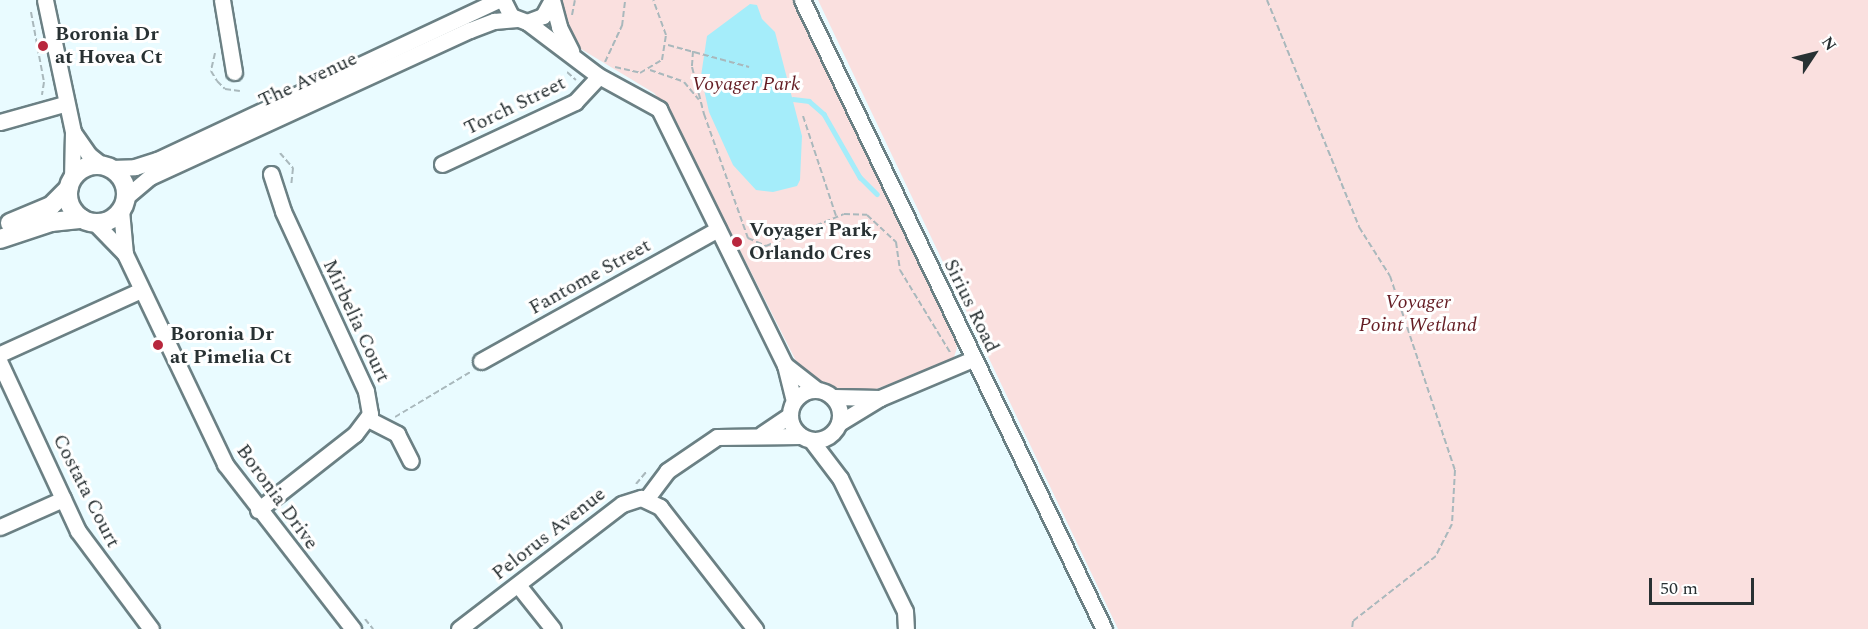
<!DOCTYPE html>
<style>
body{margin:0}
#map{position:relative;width:1868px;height:629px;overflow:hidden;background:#e9fbff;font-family:Spectral,serif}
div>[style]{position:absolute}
.green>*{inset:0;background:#fae0df}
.water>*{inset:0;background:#a5edfa}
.stream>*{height:4.5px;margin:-2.25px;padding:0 2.25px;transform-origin:2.25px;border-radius:2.25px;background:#a5edfa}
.path>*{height:2px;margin-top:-1px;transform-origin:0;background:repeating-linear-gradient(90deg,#a9b8bc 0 6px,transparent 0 9px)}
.roads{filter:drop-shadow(2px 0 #6b8084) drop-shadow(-2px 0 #6b8084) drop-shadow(0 2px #6b8084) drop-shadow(0 -2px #6b8084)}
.minor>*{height:15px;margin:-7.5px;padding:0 7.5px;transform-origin:7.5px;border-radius:7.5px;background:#fff}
.minor>.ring{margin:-7.5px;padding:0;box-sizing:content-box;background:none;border:15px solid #fff;border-radius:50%}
.tertiary>*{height:18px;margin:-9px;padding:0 9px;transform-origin:9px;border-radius:9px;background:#fff}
.tertiary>.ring{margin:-9px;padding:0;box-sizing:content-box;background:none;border:18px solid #fff;border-radius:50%}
.dots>*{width:16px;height:16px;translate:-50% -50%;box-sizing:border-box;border:3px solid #fff;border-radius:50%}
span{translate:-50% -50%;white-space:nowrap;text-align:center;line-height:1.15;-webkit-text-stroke:6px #fff;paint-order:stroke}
.poi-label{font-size:20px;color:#283133;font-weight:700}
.left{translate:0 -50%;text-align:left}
.street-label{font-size:20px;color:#283133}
.park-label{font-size:20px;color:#641c23;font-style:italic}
.north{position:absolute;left:1784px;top:24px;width:60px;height:60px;-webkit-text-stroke:4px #fff;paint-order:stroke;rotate:55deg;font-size:16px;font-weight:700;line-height:24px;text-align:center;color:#283133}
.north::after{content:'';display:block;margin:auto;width:21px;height:27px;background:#283133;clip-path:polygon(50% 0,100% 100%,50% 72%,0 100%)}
.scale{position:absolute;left:1649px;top:578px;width:105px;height:27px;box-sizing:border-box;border:3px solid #283133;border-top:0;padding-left:8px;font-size:18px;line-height:21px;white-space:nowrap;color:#283133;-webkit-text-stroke:4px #fff;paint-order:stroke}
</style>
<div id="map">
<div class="green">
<div style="clip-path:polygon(559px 0,795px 0,954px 332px,957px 348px,953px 360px,876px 389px,845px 391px,825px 386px,797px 363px,669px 110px,654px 93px,581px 49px,567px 32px)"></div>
<div style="clip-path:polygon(818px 0,1868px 0,1868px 629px,1118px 629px)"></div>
</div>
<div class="water">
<div style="clip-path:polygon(750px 4px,757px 5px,762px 19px,775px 32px,802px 136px,800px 180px,797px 186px,773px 192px,756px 190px,733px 165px,709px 112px,701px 76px,707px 36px)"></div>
</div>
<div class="stream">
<div style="left:793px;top:99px;width:16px;rotate:7deg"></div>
<div style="left:809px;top:101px;width:20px;rotate:41deg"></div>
<div style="left:824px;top:114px;width:73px;rotate:60.3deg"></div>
<div style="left:860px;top:177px;width:24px;rotate:45deg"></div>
</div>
<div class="path">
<div style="left:1267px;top:0;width:245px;rotate:67.9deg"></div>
<div style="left:1359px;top:227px;width:58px;rotate:57.7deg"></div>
<div style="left:1390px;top:276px;width:205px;rotate:71.5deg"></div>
<div style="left:1455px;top:470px;width:54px;rotate:93.2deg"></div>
<div style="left:1452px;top:524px;width:36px;rotate:117deg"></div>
<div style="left:1436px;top:556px;width:105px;rotate:141.9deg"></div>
<div style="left:1353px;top:621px;width:8px;rotate:97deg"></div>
<div style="left:31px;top:12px;width:71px;rotate:79.5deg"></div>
<div style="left:44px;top:82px;width:13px;rotate:99deg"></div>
<div style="left:572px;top:15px;width:15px;rotate:-79deg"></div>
<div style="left:668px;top:45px;width:84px;rotate:15.2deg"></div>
<div style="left:693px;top:51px;width:16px;rotate:94deg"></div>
<div style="left:692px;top:67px;width:49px;rotate:75.7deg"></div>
<div style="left:704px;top:114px;width:132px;rotate:70.5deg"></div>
<div style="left:748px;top:238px;width:20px;rotate:24deg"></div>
<div style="left:766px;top:246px;width:84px;rotate:-22.3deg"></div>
<div style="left:844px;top:214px;width:23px;rotate:2deg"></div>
<div style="left:867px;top:215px;width:40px;rotate:43deg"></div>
<div style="left:896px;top:242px;width:28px;rotate:82deg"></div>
<div style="left:900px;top:270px;width:98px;rotate:58.7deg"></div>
<div style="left:215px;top:53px;width:18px;rotate:103deg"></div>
<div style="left:211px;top:71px;width:12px;rotate:59deg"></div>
<div style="left:217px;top:81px;width:11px;rotate:45deg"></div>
<div style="left:225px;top:89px;width:15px;rotate:8deg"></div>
<div style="left:605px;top:62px;width:40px;rotate:-65deg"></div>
<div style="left:622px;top:26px;width:26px;rotate:-83deg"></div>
<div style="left:615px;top:67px;width:26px;rotate:13deg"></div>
<div style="left:640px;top:73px;width:26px;rotate:-31deg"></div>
<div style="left:662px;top:60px;width:25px;rotate:-81deg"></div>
<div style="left:666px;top:35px;width:37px;rotate:-110deg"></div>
<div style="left:650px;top:70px;width:36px;rotate:19deg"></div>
<div style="left:684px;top:82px;width:23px;rotate:50deg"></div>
<div style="left:567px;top:72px;width:12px;rotate:42deg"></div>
<div style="left:803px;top:116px;width:105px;rotate:71.7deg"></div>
<div style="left:280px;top:153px;width:20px;rotate:49deg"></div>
<div style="left:293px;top:168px;width:18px;rotate:96deg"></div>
<div style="left:395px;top:417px;width:90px;rotate:-30.9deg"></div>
<div style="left:636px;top:484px;width:16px;rotate:-50deg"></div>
<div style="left:365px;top:619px;width:13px;rotate:51deg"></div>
</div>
<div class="roads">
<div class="minor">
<div style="left:45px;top:0;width:135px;rotate:78deg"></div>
<div style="left:73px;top:132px;width:46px;rotate:91.2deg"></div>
<div style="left:222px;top:0;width:73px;rotate:80.5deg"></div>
<div style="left:503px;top:0;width:18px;rotate:63deg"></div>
<div style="left:511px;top:16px;width:17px;rotate:21deg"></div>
<div style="left:527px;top:22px;width:17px;rotate:-21deg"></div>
<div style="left:543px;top:16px;width:18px;rotate:-61deg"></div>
<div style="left:552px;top:0;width:28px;rotate:75deg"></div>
<div style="left:559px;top:27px;width:27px;rotate:63deg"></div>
<div style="left:802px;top:0;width:698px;rotate:64.35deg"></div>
<div style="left:527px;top:22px;width:88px;rotate:37.1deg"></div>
<div style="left:597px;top:75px;width:71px;rotate:28.7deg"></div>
<div style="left:659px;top:109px;width:285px;rotate:63.8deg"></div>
<div style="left:785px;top:365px;width:36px;rotate:76deg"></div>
<div style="left:0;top:122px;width:66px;rotate:-15.7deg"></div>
<div style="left:73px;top:132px;width:28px;rotate:55deg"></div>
<div style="left:89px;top:155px;width:18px;rotate:38deg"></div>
<div style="left:442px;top:164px;width:147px;rotate:-25deg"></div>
<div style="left:575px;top:102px;width:35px;rotate:-47deg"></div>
<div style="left:111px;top:168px;width:24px;rotate:-2deg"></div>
<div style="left:135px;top:167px;width:23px;rotate:-18deg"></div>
<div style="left:157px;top:160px;width:377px;rotate:-25.1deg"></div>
<div style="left:126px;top:197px;width:31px;rotate:-40deg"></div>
<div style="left:150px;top:177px;width:352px;rotate:-24.7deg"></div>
<div style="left:470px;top:30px;width:26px;rotate:-21deg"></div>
<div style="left:494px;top:21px;width:23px;rotate:-5deg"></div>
<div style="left:121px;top:210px;width:44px;rotate:84.8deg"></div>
<div style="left:95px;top:223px;width:43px;rotate:45.9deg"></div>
<div style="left:125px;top:254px;width:233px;rotate:64.5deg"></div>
<div style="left:225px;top:464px;width:209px;rotate:52.2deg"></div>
<div style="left:0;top:354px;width:155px;rotate:-24.4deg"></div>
<div style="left:481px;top:361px;width:271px;rotate:-29.1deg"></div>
<div style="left:0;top:363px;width:185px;rotate:65.1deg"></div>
<div style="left:78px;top:531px;width:122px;rotate:53.3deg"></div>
<div style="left:785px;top:365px;width:39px;rotate:38deg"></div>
<div class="ring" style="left:790px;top:390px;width:35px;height:35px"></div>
<div style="left:834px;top:397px;width:46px;rotate:1.2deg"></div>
<div style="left:368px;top:419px;width:33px;rotate:27deg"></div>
<div style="left:397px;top:434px;width:30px;rotate:63deg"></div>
<div style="left:839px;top:423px;width:48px;rotate:-31.4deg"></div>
<div style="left:880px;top:398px;width:101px;rotate:-22.8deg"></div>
<div style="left:762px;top:434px;width:34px;rotate:-34deg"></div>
<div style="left:811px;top:440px;width:48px;rotate:52.7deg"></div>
<div style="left:840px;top:478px;width:148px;rotate:64deg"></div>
<div style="left:905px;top:611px;width:18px;rotate:87deg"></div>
<div style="left:647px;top:498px;width:34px;rotate:-53deg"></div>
<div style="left:667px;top:471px;width:60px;rotate:-34.2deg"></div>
<div style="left:717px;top:437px;width:84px;rotate:-0.7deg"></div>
<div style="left:258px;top:510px;width:123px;rotate:-38.1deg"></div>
<div style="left:355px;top:434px;width:25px;rotate:-53deg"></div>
<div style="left:370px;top:414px;width:23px;rotate:-100deg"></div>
<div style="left:366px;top:391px;width:198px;rotate:-114.8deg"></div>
<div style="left:283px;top:211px;width:39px;rotate:-108deg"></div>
<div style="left:0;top:527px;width:69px;rotate:-24deg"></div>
<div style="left:518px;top:585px;width:56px;rotate:51.5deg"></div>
<div style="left:459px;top:629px;width:205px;rotate:-37.5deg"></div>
<div style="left:622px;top:504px;width:20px;rotate:-18deg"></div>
<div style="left:641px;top:498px;width:21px;rotate:25deg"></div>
<div style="left:660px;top:507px;width:155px;rotate:52.1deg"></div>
</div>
<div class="tertiary">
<div class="ring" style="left:68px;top:165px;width:40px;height:40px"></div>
<div style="left:10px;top:223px;width:44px;rotate:-22.5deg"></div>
<div style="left:51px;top:206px;width:25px;rotate:-45deg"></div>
<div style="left:0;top:239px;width:54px;rotate:-18.4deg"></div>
<div style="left:51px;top:222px;width:31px;rotate:-6deg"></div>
</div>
</div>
<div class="dots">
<div style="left:43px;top:46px;background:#b8273d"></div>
<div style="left:737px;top:242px;background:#b8273d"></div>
<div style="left:158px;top:345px;background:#b8273d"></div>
</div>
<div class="poi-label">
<span class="left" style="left:55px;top:46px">Boronia Dr<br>at Hovea Ct</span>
<span class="left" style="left:749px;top:242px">Voyager Park,<br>Orlando Cres</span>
<span class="left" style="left:170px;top:346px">Boronia Dr<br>at Pimelia Ct</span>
</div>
<div class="street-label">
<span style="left:308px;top:80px;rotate:-25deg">The Avenue</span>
<span style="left:515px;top:106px;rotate:-26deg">Torch Street</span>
<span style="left:590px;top:277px;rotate:-29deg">Fantome Street</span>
<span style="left:971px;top:306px;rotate:64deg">Sirius Road</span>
<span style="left:356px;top:321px;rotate:65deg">Mirbelia Court</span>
<span style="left:86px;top:491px;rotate:63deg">Costata Court</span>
<span style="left:277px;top:497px;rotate:54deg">Boronia Drive</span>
<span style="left:549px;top:534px;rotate:-38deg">Pelorus Avenue</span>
</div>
<div class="park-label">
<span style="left:746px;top:84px">Voyager Park</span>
<span style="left:1418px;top:314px">Voyager<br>Point Wetland</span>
</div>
<div class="north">N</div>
<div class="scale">50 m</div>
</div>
